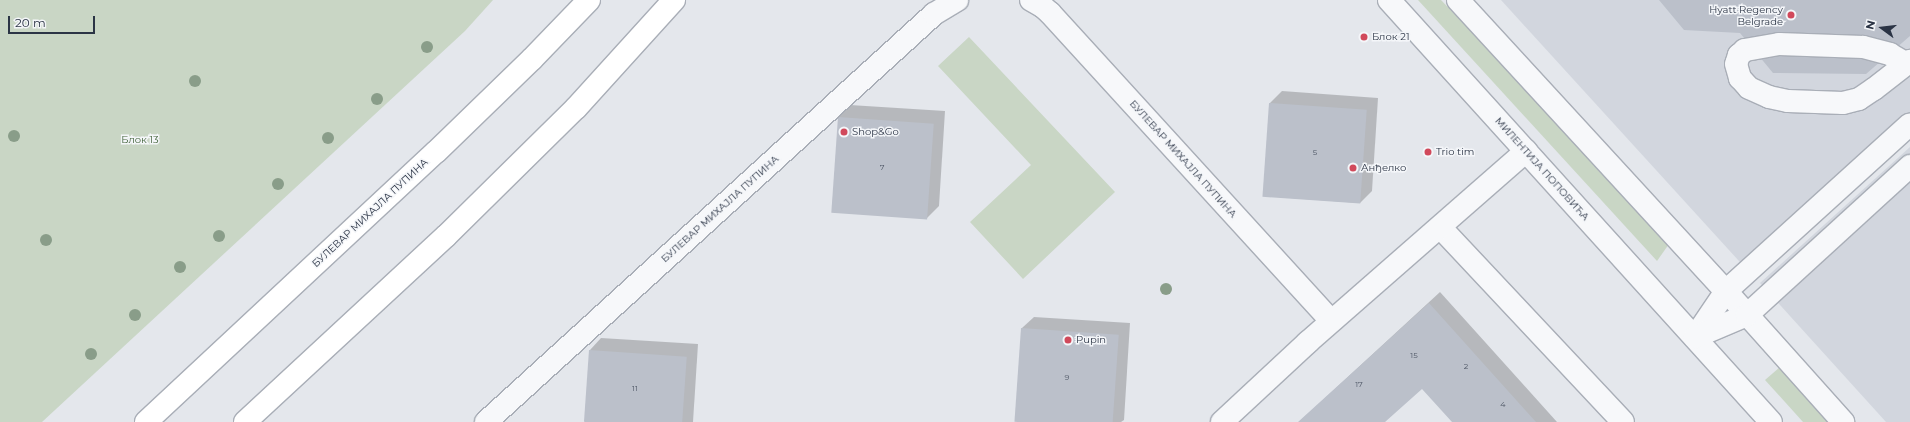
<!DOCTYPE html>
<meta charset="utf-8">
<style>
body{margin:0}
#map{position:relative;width:1910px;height:422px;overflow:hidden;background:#e4e7ec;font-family:Montserrat,sans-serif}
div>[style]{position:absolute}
.built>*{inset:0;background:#d2d6de}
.green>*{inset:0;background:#c9d6c5}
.shadow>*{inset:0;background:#0003}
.building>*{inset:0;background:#bbc0ca;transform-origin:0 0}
.roads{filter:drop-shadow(1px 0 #a9aeb7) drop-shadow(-1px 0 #a9aeb7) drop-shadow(0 1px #a9aeb7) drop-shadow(0 -1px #a9aeb7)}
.minor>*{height:22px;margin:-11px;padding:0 11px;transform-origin:11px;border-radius:11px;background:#f7f8fa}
.major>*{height:22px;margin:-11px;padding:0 11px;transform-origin:11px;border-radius:11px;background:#fff}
.trees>*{width:12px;height:12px;margin:-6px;border-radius:50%;background:#899d89}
.dots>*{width:11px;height:11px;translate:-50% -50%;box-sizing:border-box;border:2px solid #f4f6f9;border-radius:50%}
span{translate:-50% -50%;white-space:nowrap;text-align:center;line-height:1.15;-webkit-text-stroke:3px #f4f6f9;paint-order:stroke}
.number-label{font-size:8px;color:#4f5766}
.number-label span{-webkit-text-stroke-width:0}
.poi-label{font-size:10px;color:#2b3445}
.right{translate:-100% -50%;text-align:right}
.left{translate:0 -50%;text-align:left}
.park-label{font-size:10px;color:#3f6138}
.street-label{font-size:10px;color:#2b3445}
.north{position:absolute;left:1862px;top:8px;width:40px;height:40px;-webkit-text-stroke:3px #f4f6f9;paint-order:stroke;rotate:285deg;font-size:11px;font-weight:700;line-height:16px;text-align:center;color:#2b3445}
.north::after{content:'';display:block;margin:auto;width:14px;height:18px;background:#2b3445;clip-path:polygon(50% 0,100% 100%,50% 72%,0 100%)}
.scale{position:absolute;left:8px;top:16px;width:87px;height:18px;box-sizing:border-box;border:2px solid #2b3445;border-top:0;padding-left:5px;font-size:12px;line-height:14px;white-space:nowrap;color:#2b3445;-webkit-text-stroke:3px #f4f6f9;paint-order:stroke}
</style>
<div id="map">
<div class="built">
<div style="clip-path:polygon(1501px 0,1910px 0,1910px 126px,1749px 272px)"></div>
<div style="clip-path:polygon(1910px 147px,1910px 422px,1886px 422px,1760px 283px)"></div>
</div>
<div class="green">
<div style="clip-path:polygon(0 0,493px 0,465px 31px,42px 422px,0 422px)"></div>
<div style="clip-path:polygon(1418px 0,1441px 0,1540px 103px,1669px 244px,1657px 261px)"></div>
<div style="clip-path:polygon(969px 37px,1115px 192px,1023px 279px,970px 222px,1031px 165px,938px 66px)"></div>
<div style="clip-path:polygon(1781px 366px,1830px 422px,1803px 422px,1765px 380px)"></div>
</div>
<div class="shadow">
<div style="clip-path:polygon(1282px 91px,1378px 98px,1372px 191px,1360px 203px,1264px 196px,1270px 103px)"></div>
<div style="clip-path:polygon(850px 105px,945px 111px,939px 206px,927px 218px,832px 212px,839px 117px)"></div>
<div style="clip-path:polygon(1440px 292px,1557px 422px,1453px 422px,1422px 387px,1384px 422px,1299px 422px)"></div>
<div style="clip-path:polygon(1034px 317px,1130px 323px,1124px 420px,1121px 422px,1017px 422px,1022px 328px)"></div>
<div style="clip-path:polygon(601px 338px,698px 344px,693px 422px,585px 422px,590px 350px)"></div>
</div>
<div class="building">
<div style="clip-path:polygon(1659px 0,1910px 0,1910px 36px,1866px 74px,1773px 73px,1740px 33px,1684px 30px)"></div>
<div style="left:1269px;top:103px;width:98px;height:94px;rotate:4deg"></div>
<div style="left:838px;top:117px;width:96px;height:96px;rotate:4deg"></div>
<div style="clip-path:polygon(1429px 303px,1536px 422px,1452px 422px,1422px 389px,1385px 422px,1298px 422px)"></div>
<div style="left:1021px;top:328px;width:98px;height:94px;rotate:4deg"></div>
<div style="left:589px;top:350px;width:98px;height:72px;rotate:4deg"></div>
</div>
<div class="roads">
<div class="minor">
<div style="left:1031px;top:0;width:13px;rotate:29deg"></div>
<div style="left:1042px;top:6px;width:11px;rotate:41deg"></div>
<div style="left:1050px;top:13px;width:417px;rotate:47.6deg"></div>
<div style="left:1389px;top:0;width:569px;rotate:47.85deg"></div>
<div style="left:1458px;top:0;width:396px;rotate:47.4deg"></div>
<div style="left:1726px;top:291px;width:176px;rotate:48.2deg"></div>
<div style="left:1907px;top:64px;width:20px;rotate:-150deg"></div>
<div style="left:1890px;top:54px;width:28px;rotate:-165deg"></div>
<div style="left:1863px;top:47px;width:84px;rotate:-178deg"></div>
<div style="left:1779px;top:44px;width:35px;rotate:170deg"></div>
<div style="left:1745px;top:50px;width:8px;rotate:140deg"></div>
<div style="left:1739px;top:55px;width:9px;rotate:108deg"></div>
<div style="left:1736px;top:64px;width:15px;rotate:74deg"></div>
<div style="left:1740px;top:78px;width:13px;rotate:48deg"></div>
<div style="left:1749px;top:88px;width:22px;rotate:24deg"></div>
<div style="left:1769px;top:97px;width:19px;rotate:12deg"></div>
<div style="left:1788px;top:101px;width:55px;rotate:2.1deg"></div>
<div style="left:1843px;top:103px;width:16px;rotate:-14deg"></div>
<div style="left:1859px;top:99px;width:18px;rotate:-34deg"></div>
<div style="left:1874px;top:89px;width:46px;rotate:-37.9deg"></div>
<div style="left:1440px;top:227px;width:267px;rotate:46.8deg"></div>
<div style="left:1695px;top:337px;width:55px;rotate:-56deg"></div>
<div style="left:1726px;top:291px;width:248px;rotate:-42.2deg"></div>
<div style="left:1695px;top:337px;width:56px;rotate:-22.9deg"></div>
<div style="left:1747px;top:315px;width:221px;rotate:-42.4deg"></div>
<div style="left:486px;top:422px;width:606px;rotate:-42.32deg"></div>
<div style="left:934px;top:14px;width:27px;rotate:-31deg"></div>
<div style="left:1222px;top:422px;width:117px;rotate:-42.9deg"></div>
<div style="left:1308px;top:342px;width:290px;rotate:-41.2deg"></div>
</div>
<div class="major">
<div style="left:146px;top:422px;width:396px;rotate:-43deg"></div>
<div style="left:436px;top:152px;width:134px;rotate:-44.1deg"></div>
<div style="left:532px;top:59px;width:82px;rotate:-46deg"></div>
<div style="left:245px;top:422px;width:274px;rotate:-42.8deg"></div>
<div style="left:446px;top:236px;width:182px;rotate:-44.6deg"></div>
<div style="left:576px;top:108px;width:146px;rotate:-47.8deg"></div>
</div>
</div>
<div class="trees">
<div style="left:427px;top:47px"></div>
<div style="left:195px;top:81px"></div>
<div style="left:377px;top:99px"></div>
<div style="left:14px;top:136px"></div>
<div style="left:328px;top:138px"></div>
<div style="left:278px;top:184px"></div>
<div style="left:219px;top:236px"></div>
<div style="left:46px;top:240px"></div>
<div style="left:180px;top:267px"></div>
<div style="left:1166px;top:289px"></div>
<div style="left:135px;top:315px"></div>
<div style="left:91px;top:354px"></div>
</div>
<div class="dots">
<div style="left:1791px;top:15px;background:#d1495b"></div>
<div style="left:1364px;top:37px;background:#d1495b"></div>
<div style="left:844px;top:132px;background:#d1495b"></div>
<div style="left:1428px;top:152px;background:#d1495b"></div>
<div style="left:1353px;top:168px;background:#d1495b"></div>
<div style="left:1068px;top:340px;background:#d1495b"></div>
</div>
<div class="number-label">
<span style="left:1315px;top:153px">5</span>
<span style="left:882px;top:168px">7</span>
<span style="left:1414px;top:356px">15</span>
<span style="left:1466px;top:367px">2</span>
<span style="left:1067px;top:378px">9</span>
<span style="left:1359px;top:385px">17</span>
<span style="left:635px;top:389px">11</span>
<span style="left:1503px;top:405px">4</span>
</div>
<div class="poi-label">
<span class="right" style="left:1783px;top:15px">Hyatt Regency<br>Belgrade</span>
<span class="left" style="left:1372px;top:37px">Блок 21</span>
<span class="left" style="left:852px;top:132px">Shop&amp;Go</span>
<span class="left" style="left:1436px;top:152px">Trio tim</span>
<span class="left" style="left:1361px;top:168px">Анђелко</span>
<span class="left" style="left:1076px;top:340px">Pupin</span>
</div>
<div class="park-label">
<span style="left:140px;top:140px">Блок 13</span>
</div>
<div class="street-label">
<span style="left:1183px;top:159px;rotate:48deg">БУЛЕВАР МИХАЈЛА ПУПИНА</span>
<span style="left:1542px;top:169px;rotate:48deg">МИЛЕНТИЈА ПОПОВИЋА</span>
<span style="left:720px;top:209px;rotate:-42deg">БУЛЕВАР МИХАЈЛА ПУПИНА</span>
<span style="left:370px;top:213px;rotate:-43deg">БУЛЕВАР МИХАЈЛА ПУПИНА</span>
</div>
<div class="north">N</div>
<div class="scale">20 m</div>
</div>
